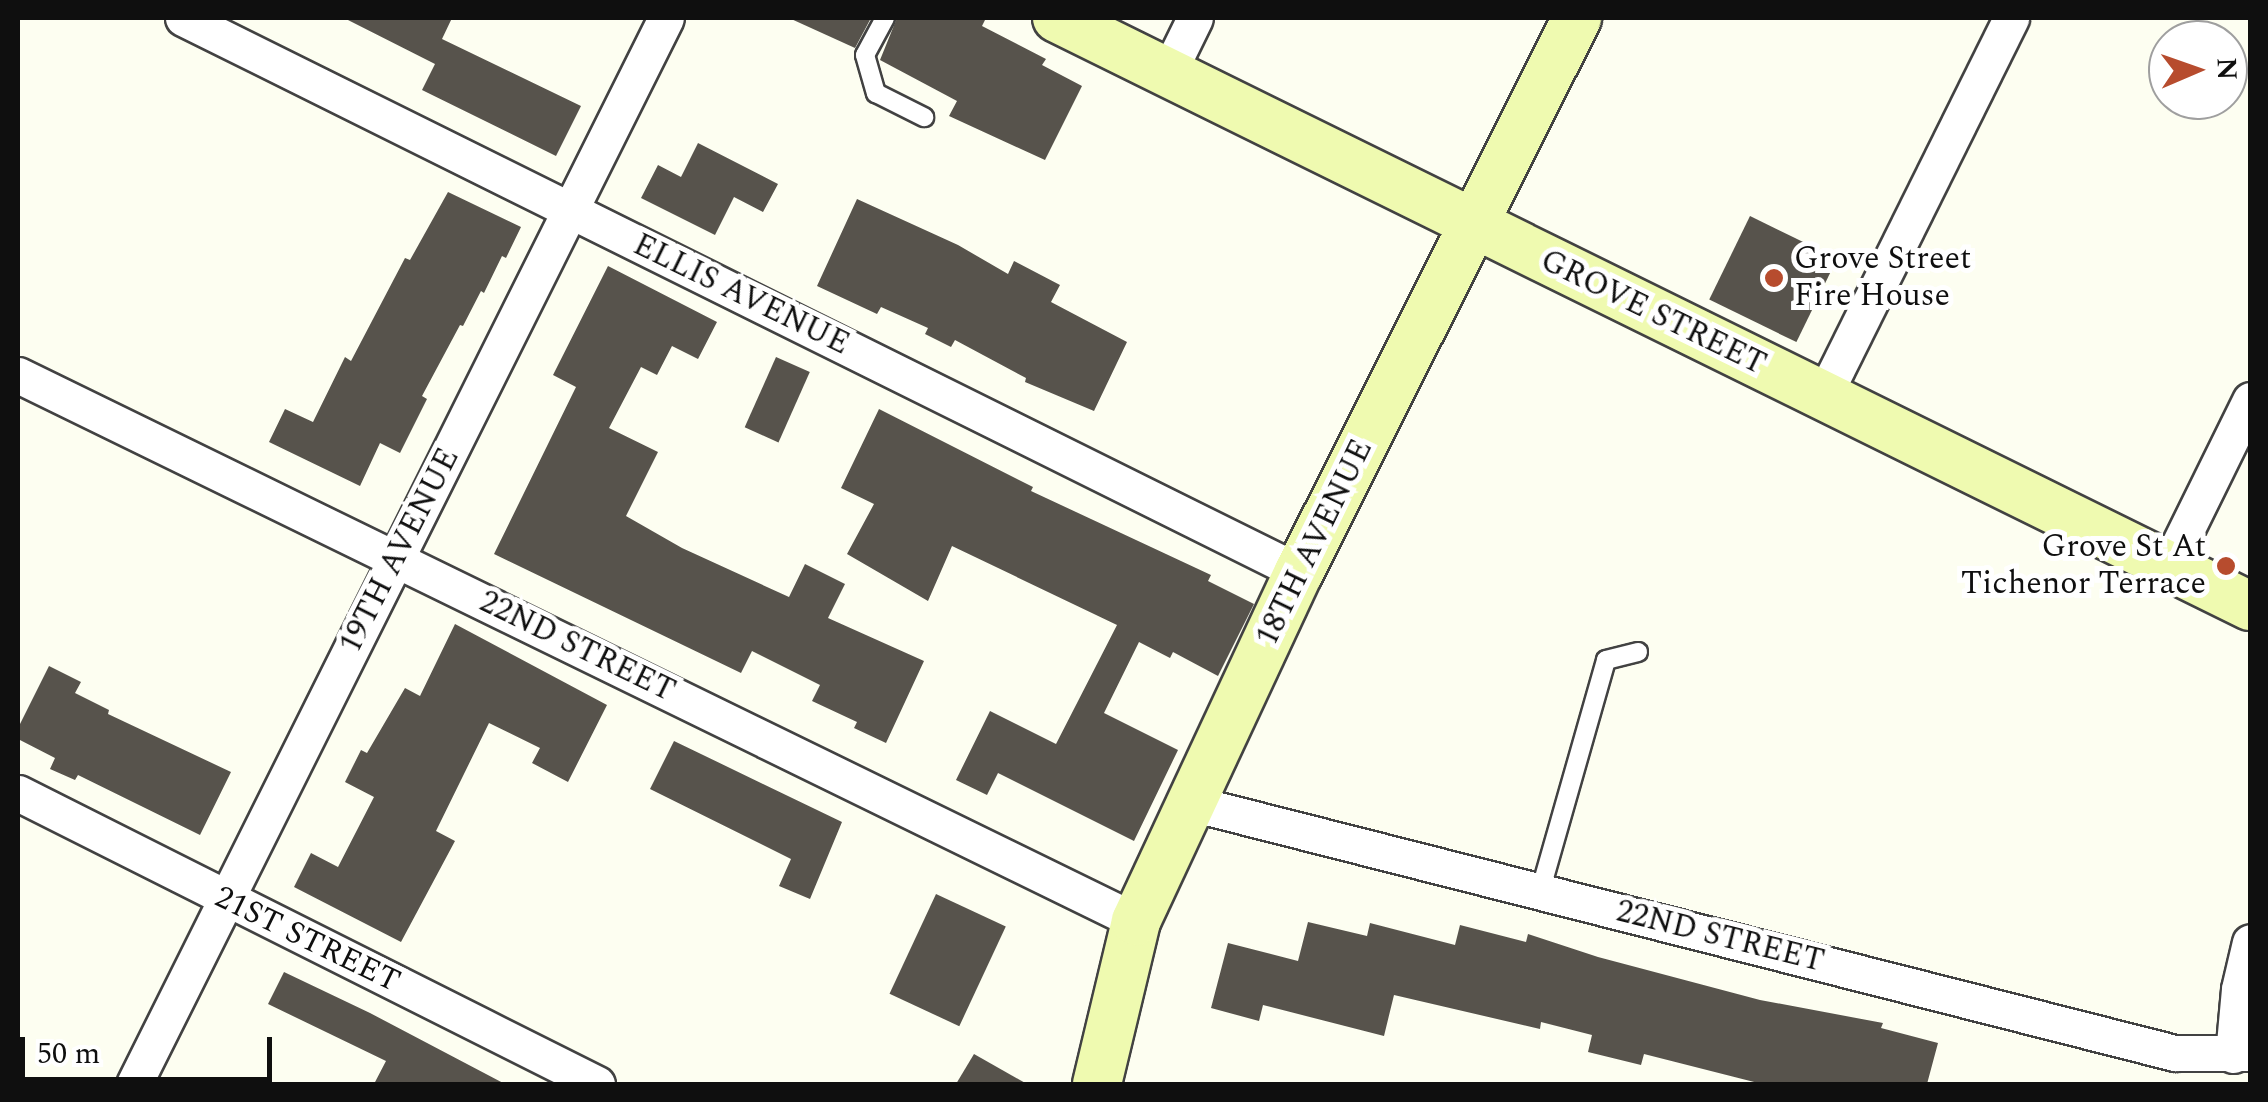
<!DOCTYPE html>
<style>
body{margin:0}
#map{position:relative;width:2268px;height:1102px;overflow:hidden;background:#fdfef1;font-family:Spectral,serif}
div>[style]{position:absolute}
.building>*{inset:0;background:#57534c;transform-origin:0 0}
.roads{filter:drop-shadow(2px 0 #424242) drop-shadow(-2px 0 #424242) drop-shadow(0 2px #424242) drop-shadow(0 -2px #424242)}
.service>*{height:18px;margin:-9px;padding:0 9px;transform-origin:9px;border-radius:9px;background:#fff}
.minor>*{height:35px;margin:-17.5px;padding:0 17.5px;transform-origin:17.5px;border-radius:17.5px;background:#fff}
.secondary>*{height:48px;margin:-24px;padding:0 24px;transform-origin:24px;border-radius:24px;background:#effab0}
.dots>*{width:28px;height:28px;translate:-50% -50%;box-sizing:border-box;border:5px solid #fff;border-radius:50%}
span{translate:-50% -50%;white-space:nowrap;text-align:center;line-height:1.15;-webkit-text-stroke:10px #fff;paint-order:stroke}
.poi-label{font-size:32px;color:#0f0f0f}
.left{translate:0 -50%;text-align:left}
.right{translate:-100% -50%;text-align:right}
.street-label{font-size:32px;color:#0f0f0f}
.frame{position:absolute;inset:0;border:20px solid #0f0f0f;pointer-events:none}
.north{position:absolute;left:2148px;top:20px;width:100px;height:100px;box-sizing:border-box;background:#fff;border:2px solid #9f9f9f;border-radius:50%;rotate:88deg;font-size:28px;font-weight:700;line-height:40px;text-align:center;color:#0f0f0f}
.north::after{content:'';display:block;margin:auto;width:35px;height:45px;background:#b74c2e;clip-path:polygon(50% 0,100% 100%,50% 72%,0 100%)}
.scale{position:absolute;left:20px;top:1037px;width:252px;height:45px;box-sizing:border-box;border:5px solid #0f0f0f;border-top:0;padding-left:12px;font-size:30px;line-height:35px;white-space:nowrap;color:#0f0f0f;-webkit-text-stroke:8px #fff;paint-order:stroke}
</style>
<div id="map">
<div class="building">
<div style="clip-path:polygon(344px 18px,452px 18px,442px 39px,581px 106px,556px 156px,422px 90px,435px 64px)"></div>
<div style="clip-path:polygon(789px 18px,871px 18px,855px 48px)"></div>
<div style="clip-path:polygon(897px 18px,986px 18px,982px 26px,1046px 59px,1042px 65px,1082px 86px,1045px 160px,949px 116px,957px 101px,880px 60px)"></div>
<div style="clip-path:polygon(698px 143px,778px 184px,763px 212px,734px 197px,715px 235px,641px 198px,658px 165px,681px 177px)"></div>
<div style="clip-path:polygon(448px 192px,521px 227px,506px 258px,502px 256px,484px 293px,481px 291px,463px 326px,460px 325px,422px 396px,427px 399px,400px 453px,380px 443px,360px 486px,269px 442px,285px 409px,313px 422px,345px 357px,351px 361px,405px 258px,410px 260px)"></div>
<div style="clip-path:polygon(857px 199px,958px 245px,1008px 274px,1014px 261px,1060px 285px,1051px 302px,1127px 342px,1094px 411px,1025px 382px,1026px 378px,955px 340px,951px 347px,925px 334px,928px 328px,881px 307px,877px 314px,817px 286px)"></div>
<div style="left:1750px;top:216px;width:97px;height:93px;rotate:26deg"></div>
<div style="clip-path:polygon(608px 266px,717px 322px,698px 359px,672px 346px,657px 375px,641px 367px,609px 428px,658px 452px,626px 516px,682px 548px,789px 597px,805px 564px,845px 584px,828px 618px,924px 661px,886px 743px,854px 728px,857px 722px,812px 701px,820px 685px,752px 651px,741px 673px,494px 554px,576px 387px,553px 375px)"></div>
<div style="left:776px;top:357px;width:37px;height:77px;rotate:24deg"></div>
<div style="clip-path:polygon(879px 409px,1033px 487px,1031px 491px,1211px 575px,1208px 581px,1254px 604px,1218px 676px,1173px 652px,1170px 658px,1139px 642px,1104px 713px,1178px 750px,1134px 841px,998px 773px,987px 795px,956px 780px,990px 711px,1056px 744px,1117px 625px,952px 546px,928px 601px,847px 554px,874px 504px,841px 488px)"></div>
<div style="clip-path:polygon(455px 624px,607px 705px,568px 782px,532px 763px,540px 748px,489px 723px,436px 831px,455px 841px,401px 942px,294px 887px,311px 853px,338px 867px,374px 797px,345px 782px,361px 750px,367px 753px,405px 688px,420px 696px)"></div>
<div style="clip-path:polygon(49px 666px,81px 682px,75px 693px,109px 710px,108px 714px,231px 772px,200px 835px,78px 775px,75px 780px,50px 769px,55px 758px,18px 739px,18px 728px)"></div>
<div style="clip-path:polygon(674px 741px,842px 822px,810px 899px,779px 886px,791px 859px,650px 789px)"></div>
<div style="left:936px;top:894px;width:77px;height:110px;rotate:25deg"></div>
<div style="clip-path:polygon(1308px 922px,1367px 936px,1370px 923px,1455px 945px,1460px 925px,1526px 942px,1528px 934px,1598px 957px,1760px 1000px,1883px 1023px,1881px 1028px,1938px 1043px,1927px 1084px,1762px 1084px,1644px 1054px,1641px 1065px,1588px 1052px,1592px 1035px,1541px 1022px,1540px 1029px,1394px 995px,1384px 1036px,1263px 1005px,1259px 1021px,1211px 1008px,1228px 943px,1298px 961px)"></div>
<div style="clip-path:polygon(284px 972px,370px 1013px,505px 1084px,374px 1084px,386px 1061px,268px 1004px)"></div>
<div style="clip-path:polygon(974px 1054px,1027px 1084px,956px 1084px)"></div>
</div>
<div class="roads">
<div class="service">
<div style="left:885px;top:18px;width:42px;rotate:118.4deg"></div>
<div style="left:865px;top:55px;width:40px;rotate:74deg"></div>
<div style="left:876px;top:93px;width:54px;rotate:26.6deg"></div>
<div style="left:1540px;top:892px;width:241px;rotate:-74.1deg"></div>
<div style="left:1606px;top:660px;width:33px;rotate:-14deg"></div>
</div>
<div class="minor">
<div style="left:183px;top:18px;width:1246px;rotate:26.4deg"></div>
<div style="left:1168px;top:73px;width:61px;rotate:-63.9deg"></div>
<div style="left:18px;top:375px;width:1244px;rotate:26.03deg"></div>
<div style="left:1823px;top:397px;width:423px;rotate:-63.6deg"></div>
<div style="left:2168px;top:567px;width:186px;rotate:-63.8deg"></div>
<div style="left:18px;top:793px;width:648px;rotate:26.68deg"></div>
<div style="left:1191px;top:803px;width:1015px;rotate:14.26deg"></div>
<div style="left:2175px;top:1053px;width:75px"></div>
<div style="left:2233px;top:1055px;width:66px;rotate:-84.8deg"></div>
<div style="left:2239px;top:989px;width:48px;rotate:-76.8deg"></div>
<div style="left:134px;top:1084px;width:1191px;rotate:-63.48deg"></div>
</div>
<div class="secondary">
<div style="left:1057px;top:18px;width:1330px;rotate:26.24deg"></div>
<div style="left:1097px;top:1084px;width:168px;rotate:-76.5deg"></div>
<div style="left:1136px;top:921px;width:385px;rotate:-65deg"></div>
<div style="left:1299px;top:572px;width:620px;rotate:-63.35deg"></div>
</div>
</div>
<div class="dots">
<div style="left:1774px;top:278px;background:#b74c2e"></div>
<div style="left:2226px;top:566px;background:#b74c2e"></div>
</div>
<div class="poi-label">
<span class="left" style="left:1794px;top:278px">Grove Street<br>Fire House</span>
<span class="right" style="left:2206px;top:566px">Grove St At<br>Tichenor Terrace</span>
</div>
<div class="street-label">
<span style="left:741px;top:295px;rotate:26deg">ELLIS AVENUE</span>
<span style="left:1653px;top:313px;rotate:26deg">GROVE STREET</span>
<span style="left:1315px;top:543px;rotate:-64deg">18TH AVENUE</span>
<span style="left:400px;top:551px;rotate:-63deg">19TH AVENUE</span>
<span style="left:577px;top:647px;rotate:26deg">22ND STREET</span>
<span style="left:1720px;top:937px;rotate:14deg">22ND STREET</span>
<span style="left:307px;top:940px;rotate:26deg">21ST STREET</span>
</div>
<div class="frame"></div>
<div class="north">N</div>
<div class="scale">50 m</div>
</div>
